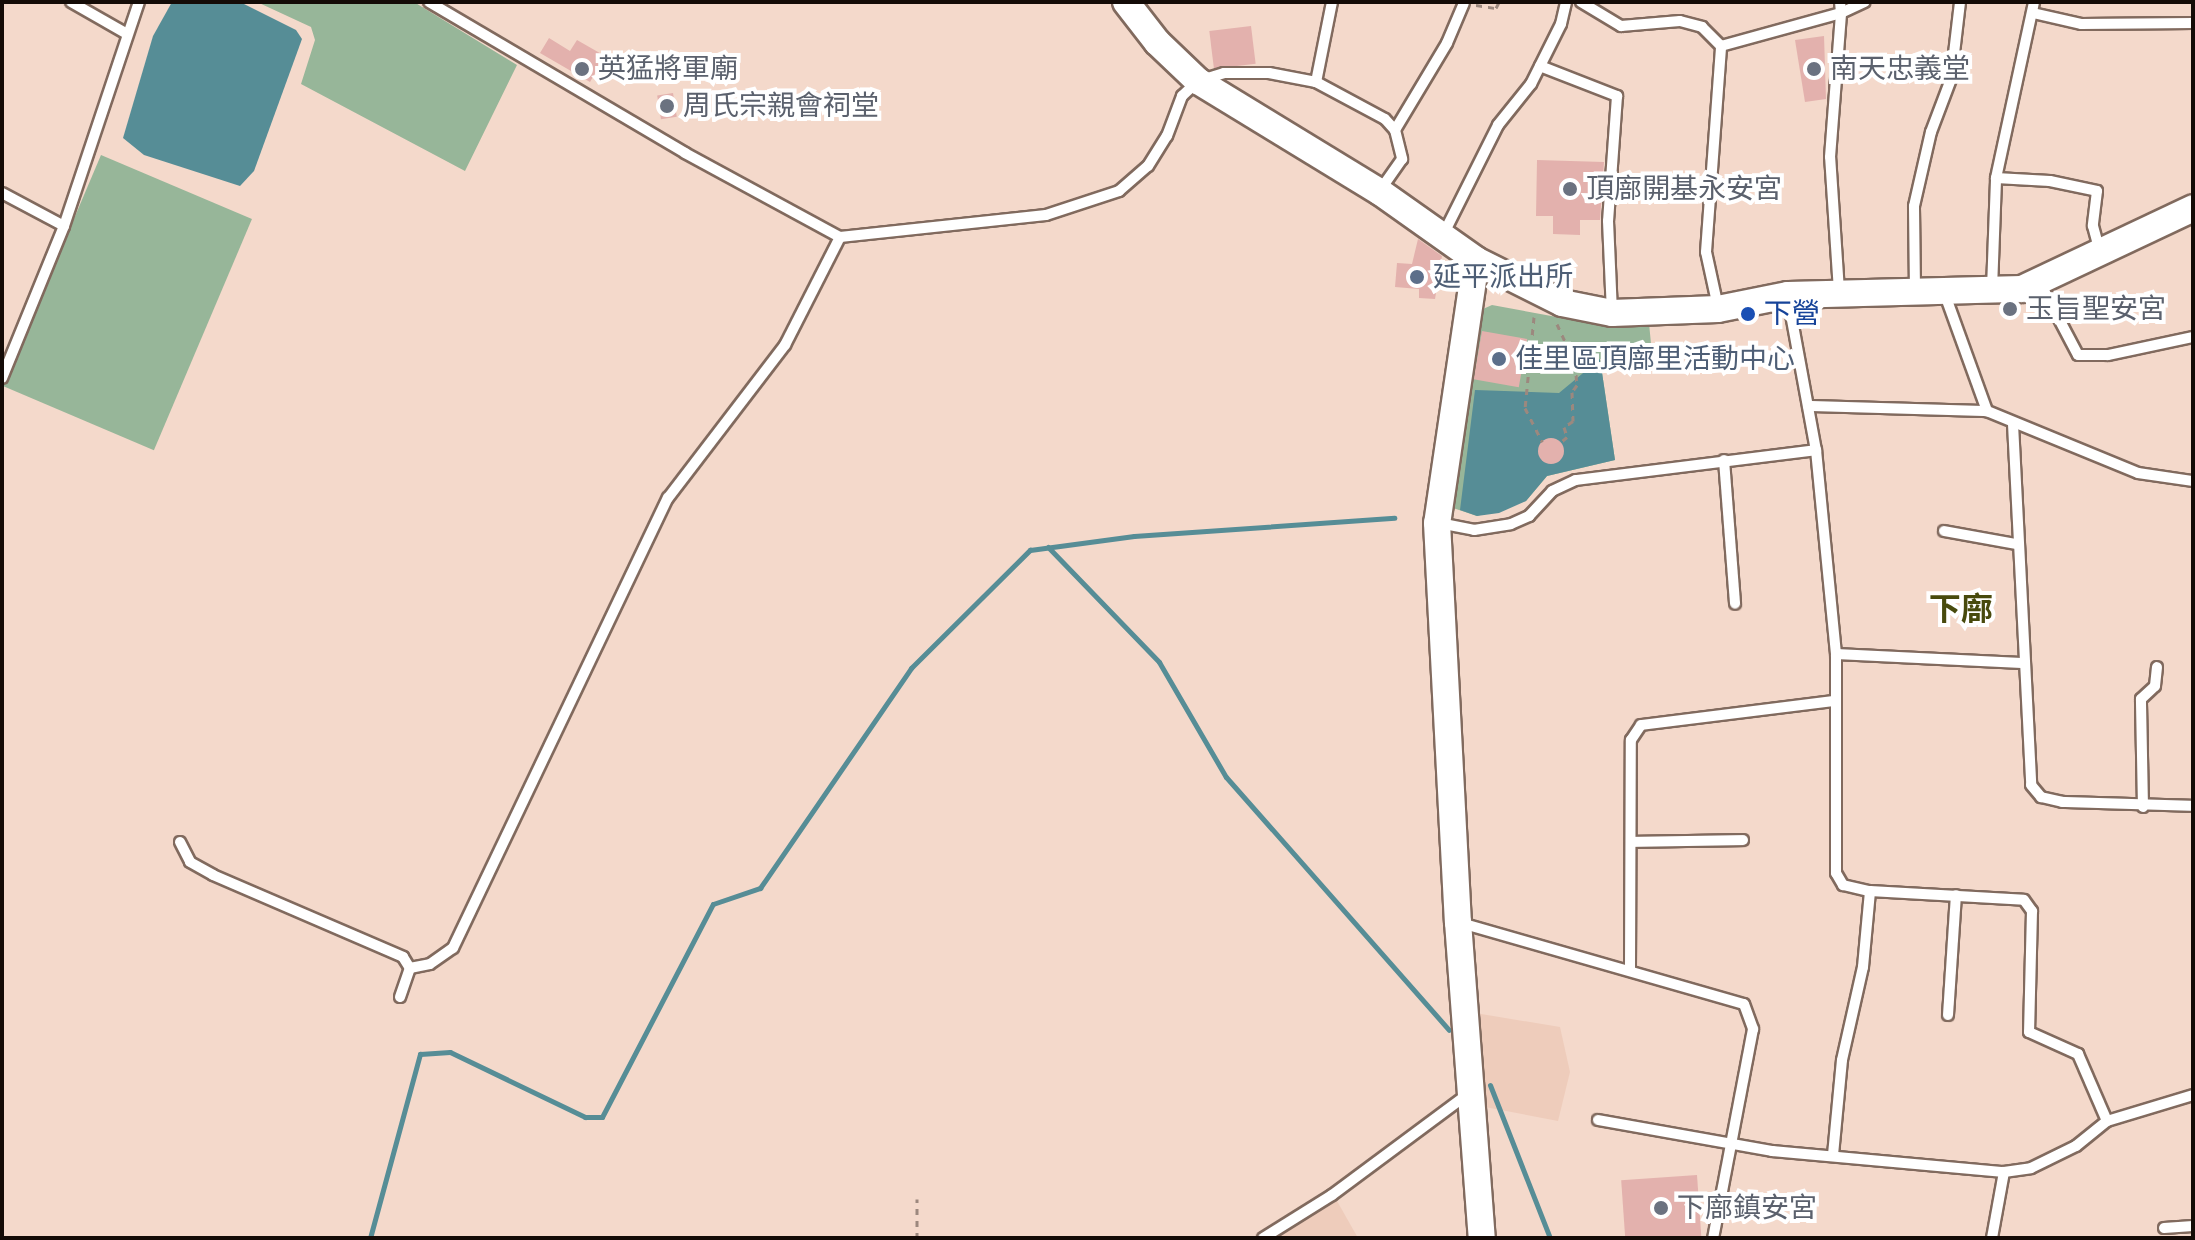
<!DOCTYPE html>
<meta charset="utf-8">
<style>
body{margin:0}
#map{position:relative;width:2195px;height:1240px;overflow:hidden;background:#f4d9cb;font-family:"Fira Sans","Noto Sans TC",sans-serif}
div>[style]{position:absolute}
.built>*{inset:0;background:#ecb}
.green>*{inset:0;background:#97b699;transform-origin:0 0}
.water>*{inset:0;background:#568d96}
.stream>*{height:5px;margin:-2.5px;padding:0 2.5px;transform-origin:2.5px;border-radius:2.5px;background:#568d96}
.building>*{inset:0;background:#e3b1ad;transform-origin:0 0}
.round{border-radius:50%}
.path>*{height:3px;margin-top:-1.5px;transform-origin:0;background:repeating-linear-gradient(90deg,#9c887e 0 6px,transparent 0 12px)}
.roads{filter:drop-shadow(2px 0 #816a5e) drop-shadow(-2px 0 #816a5e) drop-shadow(0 2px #816a5e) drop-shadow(0 -2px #816a5e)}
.service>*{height:10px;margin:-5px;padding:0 5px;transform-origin:5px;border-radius:5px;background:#fff}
.tertiary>*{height:26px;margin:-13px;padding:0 13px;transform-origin:13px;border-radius:13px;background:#fff}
.dots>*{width:22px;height:22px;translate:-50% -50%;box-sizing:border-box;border:4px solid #fff;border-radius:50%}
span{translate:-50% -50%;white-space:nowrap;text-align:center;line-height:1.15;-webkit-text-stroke:8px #fff;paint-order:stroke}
.worship-label{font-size:28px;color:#5b616d}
.left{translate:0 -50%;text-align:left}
.service-label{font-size:28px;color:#4e5e75}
.transit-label{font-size:28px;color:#164399}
.quarter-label{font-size:32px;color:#484a0d;font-weight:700}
.frame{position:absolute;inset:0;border:4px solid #140b07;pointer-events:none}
</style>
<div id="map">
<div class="built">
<div style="clip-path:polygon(1475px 1013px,1560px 1027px,1570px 1072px,1558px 1121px,1485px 1107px)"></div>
<div style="clip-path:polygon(1337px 1201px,1358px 1238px,1275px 1238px)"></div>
</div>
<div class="green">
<div style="clip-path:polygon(257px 2px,414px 2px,517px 65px,465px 171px,301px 84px,315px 40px,311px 27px)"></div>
<div style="left:101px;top:155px;width:164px;height:251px;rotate:23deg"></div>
<div style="clip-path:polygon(1492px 305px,1595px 324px,1649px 323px,1652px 354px,1600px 359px,1615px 460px,1547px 476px,1526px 501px,1477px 516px,1450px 507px,1474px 313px)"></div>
</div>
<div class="water">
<div style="clip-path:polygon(172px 2px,240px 2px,296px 30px,302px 39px,254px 171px,240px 186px,144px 155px,123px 138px,153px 36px)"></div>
<div style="clip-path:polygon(1600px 359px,1615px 460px,1547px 476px,1526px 501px,1499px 513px,1477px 516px,1460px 510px,1475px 390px,1559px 393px)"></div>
</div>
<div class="stream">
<div style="left:1048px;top:547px;width:160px;rotate:46deg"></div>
<div style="left:1159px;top:662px;width:133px;rotate:59.8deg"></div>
<div style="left:1226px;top:777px;width:337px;rotate:48.6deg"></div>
<div style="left:1490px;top:1085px;width:164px;rotate:68.6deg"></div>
<div style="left:370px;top:1238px;width:191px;rotate:-74.8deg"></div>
<div style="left:420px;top:1054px;width:30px;rotate:-4deg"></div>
<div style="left:450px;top:1052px;width:150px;rotate:25.7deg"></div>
<div style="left:585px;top:1117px;width:17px"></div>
<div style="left:602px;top:1117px;width:240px;rotate:-62.5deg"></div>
<div style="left:713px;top:904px;width:50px;rotate:-18.8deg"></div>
<div style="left:760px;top:888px;width:267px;rotate:-55.5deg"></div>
<div style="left:911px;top:668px;width:168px;rotate:-44.8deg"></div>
<div style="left:1030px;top:550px;width:105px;rotate:-7.7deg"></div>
<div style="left:1134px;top:536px;width:261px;rotate:-4deg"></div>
</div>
<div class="building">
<div style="left:1251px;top:26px;width:38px;height:42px;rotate:83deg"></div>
<div style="clip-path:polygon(1824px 36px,1826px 99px,1805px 102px,1795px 40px)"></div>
<div style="clip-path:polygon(549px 38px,570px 51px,577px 40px,605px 56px,590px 82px,540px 53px)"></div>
<div style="left:673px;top:93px;width:24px;height:16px;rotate:81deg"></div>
<div style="clip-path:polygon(1537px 160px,1604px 162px,1600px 220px,1580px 220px,1580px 235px,1553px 234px,1553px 216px,1536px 216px)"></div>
<div style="clip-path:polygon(1418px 239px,1442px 256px,1435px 299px,1419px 298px,1419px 289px,1395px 287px,1397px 263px,1412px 264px)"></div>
<div style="left:1482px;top:331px;width:46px;height:49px;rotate:10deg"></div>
<div class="round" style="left:1538px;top:438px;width:26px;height:26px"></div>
<div style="left:1697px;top:1175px;width:63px;height:76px;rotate:86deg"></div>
</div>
<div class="path">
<div style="left:1476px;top:5px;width:20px;rotate:9deg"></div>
<div style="left:1496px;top:8px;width:7px;rotate:-63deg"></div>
<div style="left:1534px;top:317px;width:91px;rotate:95.6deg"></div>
<div style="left:1525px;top:408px;width:38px;rotate:63deg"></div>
<div style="left:1557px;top:324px;width:43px;rotate:65.2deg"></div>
<div style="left:1575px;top:363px;width:22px;rotate:85deg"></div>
<div style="left:1577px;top:385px;width:9px;rotate:126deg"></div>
<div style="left:1572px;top:392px;width:29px;rotate:88deg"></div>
<div style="left:1573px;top:421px;width:11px;rotate:146deg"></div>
<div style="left:1564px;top:427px;width:10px;rotate:73deg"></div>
<div style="left:1567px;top:437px;width:8px;rotate:140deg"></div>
<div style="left:917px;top:1238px;width:39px;rotate:-90deg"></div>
</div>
<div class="roads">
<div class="service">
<div style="left:71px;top:2px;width:64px;rotate:29.7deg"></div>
<div style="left:429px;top:2px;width:297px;rotate:30.5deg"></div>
<div style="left:685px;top:153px;width:176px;rotate:28.5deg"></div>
<div style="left:840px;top:237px;width:207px;rotate:-6.1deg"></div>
<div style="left:1046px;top:215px;width:77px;rotate:-18.2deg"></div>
<div style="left:1119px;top:191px;width:38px;rotate:-41deg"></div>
<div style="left:1148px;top:166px;width:36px;rotate:-58deg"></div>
<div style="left:1167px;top:136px;width:43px;rotate:-69.4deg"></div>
<div style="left:1182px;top:96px;width:22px;rotate:-43deg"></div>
<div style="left:1198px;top:81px;width:27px;rotate:-17deg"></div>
<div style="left:1224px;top:73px;width:45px"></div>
<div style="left:1269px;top:73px;width:48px;rotate:10.8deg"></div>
<div style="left:1316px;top:82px;width:78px;rotate:28.2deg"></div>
<div style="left:1385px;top:119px;width:15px;rotate:48deg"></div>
<div style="left:1395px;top:130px;width:30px;rotate:76deg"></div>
<div style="left:1402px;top:159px;width:39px;rotate:125deg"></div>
<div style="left:1581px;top:2px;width:47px;rotate:31deg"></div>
<div style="left:1621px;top:26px;width:59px;rotate:-4.8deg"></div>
<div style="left:1680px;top:21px;width:23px;rotate:15deg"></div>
<div style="left:1702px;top:27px;width:27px;rotate:45deg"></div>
<div style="left:2033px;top:13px;width:49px;rotate:12.9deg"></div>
<div style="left:2081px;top:24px;width:112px;rotate:-0.5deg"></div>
<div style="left:1540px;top:66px;width:83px;rotate:21.3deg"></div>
<div style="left:1617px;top:96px;width:125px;rotate:94.1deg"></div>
<div style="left:1608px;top:221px;width:90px;rotate:87.5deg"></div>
<div style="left:1316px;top:82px;width:82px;rotate:-78.7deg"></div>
<div style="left:1395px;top:130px;width:101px;rotate:-59.1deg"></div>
<div style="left:1447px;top:43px;width:43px;rotate:-67deg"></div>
<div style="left:1996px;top:178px;width:54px;rotate:3.2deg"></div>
<div style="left:2050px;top:181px;width:48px;rotate:12deg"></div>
<div style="left:2097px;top:191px;width:35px;rotate:97deg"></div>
<div style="left:2093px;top:226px;width:27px;rotate:75deg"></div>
<div style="left:2px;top:193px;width:70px;rotate:28deg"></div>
<div style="left:1443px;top:235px;width:123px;rotate:-63.4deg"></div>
<div style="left:1498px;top:125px;width:53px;rotate:-51.2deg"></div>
<div style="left:1531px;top:84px;width:67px;rotate:-63.4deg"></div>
<div style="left:1561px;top:24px;width:23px;rotate:-77deg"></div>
<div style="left:2040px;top:283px;width:81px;rotate:62.2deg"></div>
<div style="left:2078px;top:355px;width:30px"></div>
<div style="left:2108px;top:355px;width:87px;rotate:-12deg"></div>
<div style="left:1992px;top:289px;width:111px;rotate:-87.9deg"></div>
<div style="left:1996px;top:178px;width:180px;rotate:-77.8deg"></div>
<div style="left:1915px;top:290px;width:84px;rotate:-90.7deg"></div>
<div style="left:1914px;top:206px;width:76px;rotate:-77.1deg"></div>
<div style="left:1931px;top:132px;width:57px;rotate:-69.3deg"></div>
<div style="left:1951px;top:79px;width:78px;rotate:-83.3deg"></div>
<div style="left:1839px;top:291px;width:134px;rotate:-93.8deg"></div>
<div style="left:1830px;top:157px;width:144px;rotate:-85.6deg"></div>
<div style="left:1841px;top:13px;width:26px;rotate:-25deg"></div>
<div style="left:1944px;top:292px;width:127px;rotate:70.1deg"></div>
<div style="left:1987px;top:411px;width:163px;rotate:22.3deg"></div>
<div style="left:2138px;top:473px;width:56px;rotate:8.3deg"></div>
<div style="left:1788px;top:298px;width:155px;rotate:79.6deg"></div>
<div style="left:1816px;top:450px;width:205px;rotate:84.4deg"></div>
<div style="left:1836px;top:654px;width:219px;rotate:90deg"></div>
<div style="left:1836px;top:873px;width:14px;rotate:60deg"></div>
<div style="left:1843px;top:885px;width:28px;rotate:13deg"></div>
<div style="left:1870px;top:891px;width:154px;rotate:3.3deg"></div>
<div style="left:2024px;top:900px;width:14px;rotate:54deg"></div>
<div style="left:2032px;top:911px;width:121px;rotate:91.4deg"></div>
<div style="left:2029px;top:1032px;width:54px;rotate:24.2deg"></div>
<div style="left:2078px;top:1054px;width:73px;rotate:66.6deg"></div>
<div style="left:1718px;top:307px;width:56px;rotate:-102.3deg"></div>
<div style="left:1706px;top:252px;width:207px;rotate:-85.8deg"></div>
<div style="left:1721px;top:46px;width:124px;rotate:-15.4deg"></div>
<div style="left:1841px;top:13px;width:11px;rotate:-95deg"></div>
<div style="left:2px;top:378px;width:164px;rotate:-67.8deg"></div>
<div style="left:64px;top:226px;width:236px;rotate:-71.5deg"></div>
<div style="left:1808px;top:406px;width:179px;rotate:1.6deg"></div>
<div style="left:2013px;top:424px;width:361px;rotate:87.1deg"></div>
<div style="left:2031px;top:785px;width:16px;rotate:50deg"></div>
<div style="left:2041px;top:797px;width:22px;rotate:13deg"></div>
<div style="left:2062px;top:802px;width:131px;rotate:1.7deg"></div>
<div style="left:1724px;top:460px;width:144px;rotate:85.6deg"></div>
<div style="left:1439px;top:523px;width:36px;rotate:11deg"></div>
<div style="left:1474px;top:530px;width:37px;rotate:-9deg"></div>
<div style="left:1511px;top:524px;width:20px;rotate:-24deg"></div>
<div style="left:1529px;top:516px;width:34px;rotate:-47deg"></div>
<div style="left:1552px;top:491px;width:26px;rotate:-25deg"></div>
<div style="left:1576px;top:480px;width:242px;rotate:-7.1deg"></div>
<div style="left:1944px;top:531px;width:73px;rotate:10.2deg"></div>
<div style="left:1836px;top:654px;width:186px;rotate:2.8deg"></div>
<div style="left:2143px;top:807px;width:108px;rotate:-91.1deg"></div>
<div style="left:2141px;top:699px;width:19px;rotate:-43deg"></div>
<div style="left:2155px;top:686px;width:19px;rotate:-84deg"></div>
<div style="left:180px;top:842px;width:22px;rotate:63deg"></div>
<div style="left:190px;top:862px;width:26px;rotate:29deg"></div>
<div style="left:213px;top:875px;width:207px;rotate:23.3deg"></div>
<div style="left:403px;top:957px;width:13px;rotate:58deg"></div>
<div style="left:1631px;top:842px;width:112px;rotate:-1deg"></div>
<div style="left:1461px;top:923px;width:294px;rotate:16deg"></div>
<div style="left:1744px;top:1004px;width:27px;rotate:70deg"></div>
<div style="left:1753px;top:1029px;width:213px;rotate:100.8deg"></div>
<div style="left:1630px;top:970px;width:230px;rotate:-89.8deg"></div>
<div style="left:1631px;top:740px;width:18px;rotate:-56deg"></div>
<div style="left:1641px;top:725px;width:195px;rotate:-7.1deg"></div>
<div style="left:400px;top:997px;width:31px;rotate:-71deg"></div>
<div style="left:410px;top:968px;width:20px;rotate:-11deg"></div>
<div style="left:430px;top:964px;width:28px;rotate:-35deg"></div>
<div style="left:453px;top:948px;width:499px;rotate:-64.5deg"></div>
<div style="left:668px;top:498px;width:193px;rotate:-52.6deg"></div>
<div style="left:785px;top:345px;width:121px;rotate:-63deg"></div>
<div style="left:1948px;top:1015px;width:120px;rotate:-86.2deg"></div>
<div style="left:1598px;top:1120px;width:177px;rotate:10.1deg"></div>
<div style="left:1772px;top:1151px;width:233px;rotate:5.2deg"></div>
<div style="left:2004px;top:1172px;width:27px;rotate:-8deg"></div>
<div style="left:2031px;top:1168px;width:50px;rotate:-26.1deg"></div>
<div style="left:2076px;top:1146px;width:40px;rotate:-39deg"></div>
<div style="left:2107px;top:1121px;width:90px;rotate:-16.8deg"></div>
<div style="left:1833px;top:1155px;width:95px;rotate:-84.6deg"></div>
<div style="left:1842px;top:1060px;width:95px;rotate:-77.3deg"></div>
<div style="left:1863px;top:967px;width:76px;rotate:-84.7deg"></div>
<div style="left:2164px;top:1228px;width:29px;rotate:-4deg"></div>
<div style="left:1263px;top:1238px;width:81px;rotate:-31.9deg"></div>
<div style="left:1332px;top:1195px;width:169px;rotate:-36.6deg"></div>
<div style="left:1992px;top:1238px;width:67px;rotate:-79.7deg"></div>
</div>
<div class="tertiary">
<div style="left:1126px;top:2px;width:51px;rotate:52.2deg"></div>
<div style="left:1157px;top:42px;width:57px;rotate:43.6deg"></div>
<div style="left:1198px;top:81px;width:213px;rotate:31.4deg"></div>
<div style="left:1380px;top:192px;width:118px;rotate:35.3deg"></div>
<div style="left:1476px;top:260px;width:96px;rotate:26.6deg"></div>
<div style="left:1562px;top:303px;width:51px;rotate:11.3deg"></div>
<div style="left:1612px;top:313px;width:106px;rotate:-2.2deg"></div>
<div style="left:1718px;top:309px;width:71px;rotate:-11.3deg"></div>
<div style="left:1788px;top:295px;width:234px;rotate:-1.5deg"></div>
<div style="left:2022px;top:289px;width:189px;rotate:-25.3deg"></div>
<div style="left:1476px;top:260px;width:266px;rotate:98.4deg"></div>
<div style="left:1437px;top:523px;width:400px;rotate:87deg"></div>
<div style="left:1458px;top:922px;width:317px;rotate:85.7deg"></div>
</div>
</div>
<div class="dots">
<div style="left:582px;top:69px;background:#6b7280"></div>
<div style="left:1814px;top:69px;background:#6b7280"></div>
<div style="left:667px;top:106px;background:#6b7280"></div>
<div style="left:1570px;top:189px;background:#6b7280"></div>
<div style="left:1417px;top:277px;background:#5c6f8a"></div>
<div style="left:2010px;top:309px;background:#6b7280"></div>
<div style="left:1748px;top:314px;background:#1a4fb4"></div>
<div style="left:1499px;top:359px;background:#5c6f8a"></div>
<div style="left:1661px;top:1208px;background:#6b7280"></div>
</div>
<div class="worship-label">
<span class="left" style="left:598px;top:69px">英猛將軍廟</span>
<span class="left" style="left:1830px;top:69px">南天忠義堂</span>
<span class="left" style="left:683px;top:106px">周氏宗親會祠堂</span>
<span class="left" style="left:1586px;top:189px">頂廍開基永安宮</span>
<span class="left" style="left:2026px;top:309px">玉旨聖安宮</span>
<span class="left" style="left:1677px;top:1208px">下廍鎮安宮</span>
</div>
<div class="service-label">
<span class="left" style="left:1433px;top:277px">延平派出所</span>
<span class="left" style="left:1515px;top:359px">佳里區頂廍里活動中心</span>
</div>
<div class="transit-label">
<span class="left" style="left:1764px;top:314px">下營</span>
</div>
<div class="quarter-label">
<span style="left:1961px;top:609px">下廍</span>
</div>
<div class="frame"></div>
</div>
